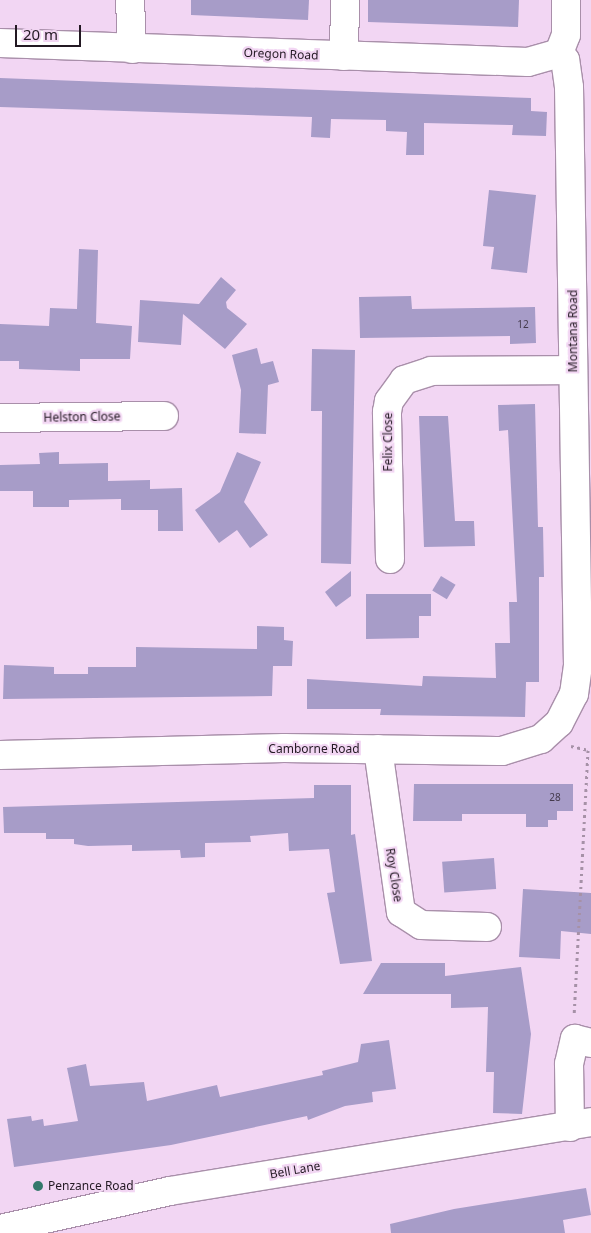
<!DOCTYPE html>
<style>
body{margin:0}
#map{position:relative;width:591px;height:1233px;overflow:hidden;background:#f2d6f3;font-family:"Noto Sans",sans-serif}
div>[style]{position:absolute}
.building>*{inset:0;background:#a79cc8;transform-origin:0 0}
.path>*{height:3px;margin-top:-1.5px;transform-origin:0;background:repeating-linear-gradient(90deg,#a691a7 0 2.5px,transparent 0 6.5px)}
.roads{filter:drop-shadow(1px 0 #a98faa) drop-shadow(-1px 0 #a98faa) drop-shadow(0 1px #a98faa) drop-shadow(0 -1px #a98faa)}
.minor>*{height:28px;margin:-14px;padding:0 14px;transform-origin:14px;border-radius:14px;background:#fff}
.dots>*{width:14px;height:14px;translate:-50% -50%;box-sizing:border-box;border:2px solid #f2d6f3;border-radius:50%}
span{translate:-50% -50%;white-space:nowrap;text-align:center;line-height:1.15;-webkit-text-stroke:4.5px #f2d6f3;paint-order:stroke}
.number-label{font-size:10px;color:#443a4c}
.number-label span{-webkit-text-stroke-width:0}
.street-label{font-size:12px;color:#231923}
.poi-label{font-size:12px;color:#231923}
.left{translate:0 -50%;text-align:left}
.scale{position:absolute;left:15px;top:25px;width:66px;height:22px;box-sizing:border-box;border:2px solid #231923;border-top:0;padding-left:6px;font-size:15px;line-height:18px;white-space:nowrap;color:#231923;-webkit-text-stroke:4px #f2d6f3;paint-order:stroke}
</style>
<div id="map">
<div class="building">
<div style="clip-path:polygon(191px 0,309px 0,308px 20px,191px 15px)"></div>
<div style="clip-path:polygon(368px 0,519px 0,518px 27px,368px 22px)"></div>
<div style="clip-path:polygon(0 78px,531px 98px,531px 111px,547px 112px,546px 136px,512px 135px,513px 125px,424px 123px,424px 155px,406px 155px,407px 132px,386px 131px,386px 120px,331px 119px,330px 138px,311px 137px,312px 117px,0 107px)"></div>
<div style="clip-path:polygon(489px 190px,536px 195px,527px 273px,491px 269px,494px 247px,483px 246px)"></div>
<div style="clip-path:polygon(79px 249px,98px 250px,96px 323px,132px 326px,130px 359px,80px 359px,80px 371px,19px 369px,19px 361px,0 361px,0 324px,49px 326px,50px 308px,77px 309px)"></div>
<div style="clip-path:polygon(221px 277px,236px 290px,226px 302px,227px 308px,247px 324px,225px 349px,183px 314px,181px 345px,138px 342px,140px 300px,199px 304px)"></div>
<div style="clip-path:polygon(411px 296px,412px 309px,535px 307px,536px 343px,510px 344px,510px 336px,360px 338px,359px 297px)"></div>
<div style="clip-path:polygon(257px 348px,261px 364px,273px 361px,279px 382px,268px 385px,266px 434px,239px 433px,241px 390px,232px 355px)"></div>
<div style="clip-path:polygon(312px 349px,355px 350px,351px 564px,321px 563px,322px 411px,311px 411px)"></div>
<div style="clip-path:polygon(535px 404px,538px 527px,543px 527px,544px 577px,539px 577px,539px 682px,526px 682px,525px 717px,380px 715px,381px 709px,307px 709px,307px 679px,422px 686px,423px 676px,496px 678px,495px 643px,510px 643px,509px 602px,517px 602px,508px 430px,499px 431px,498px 405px)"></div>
<div style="clip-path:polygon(419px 416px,448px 416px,455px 521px,474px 521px,475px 546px,424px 547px)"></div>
<div style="clip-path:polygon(59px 452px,59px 464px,108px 463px,108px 481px,150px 480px,150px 489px,182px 488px,183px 531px,158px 531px,158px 510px,121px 510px,121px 499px,69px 500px,69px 507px,33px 507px,33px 491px,0 491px,0 465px,40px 464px,39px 453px)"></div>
<div style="clip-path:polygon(237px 452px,261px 462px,244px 502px,268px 535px,250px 548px,237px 530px,219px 543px,195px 510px,220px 492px)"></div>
<div style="clip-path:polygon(351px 571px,351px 596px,336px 607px,325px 592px)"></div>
<div style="left:441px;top:576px;width:17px;height:17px;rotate:31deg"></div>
<div style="clip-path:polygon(366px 594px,431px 594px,431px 616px,419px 616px,419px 638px,366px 639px)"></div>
<div style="clip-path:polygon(257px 626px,284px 627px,284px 640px,293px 641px,292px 666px,273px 666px,272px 696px,3px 699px,4px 665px,54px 667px,54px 674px,88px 674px,88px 667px,136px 667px,136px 647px,257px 649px)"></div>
<div style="clip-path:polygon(414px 784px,573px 784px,573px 811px,557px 811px,557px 820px,548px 820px,548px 827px,526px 827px,526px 814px,462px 814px,462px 821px,413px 821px)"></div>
<div style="clip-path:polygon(314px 785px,351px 785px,351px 835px,355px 834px,372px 961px,340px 964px,327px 893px,335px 892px,329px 849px,289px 851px,288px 833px,250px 836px,251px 842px,205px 843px,205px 857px,181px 858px,180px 850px,132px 851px,132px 845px,88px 846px,74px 844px,74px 839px,46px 839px,46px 833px,4px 833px,3px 807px,314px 798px)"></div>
<div style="left:494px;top:858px;width:31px;height:52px;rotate:86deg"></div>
<div style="clip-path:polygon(523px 889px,591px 893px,591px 934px,561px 931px,560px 959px,519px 957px)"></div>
<div style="clip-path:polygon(381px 963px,445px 963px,445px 976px,521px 967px,531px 1034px,522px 1114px,493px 1113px,494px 1072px,486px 1072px,488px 1007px,451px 1008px,451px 994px,363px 994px)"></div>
<div style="clip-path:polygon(389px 1040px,396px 1089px,372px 1092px,373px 1102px,345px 1106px,308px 1120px,307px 1116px,171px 1145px,14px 1167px,7px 1119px,31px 1116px,32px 1121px,43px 1119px,44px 1126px,78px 1121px,67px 1068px,86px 1064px,90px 1086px,144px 1082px,147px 1101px,217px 1085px,220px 1097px,323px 1075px,322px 1071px,358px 1062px,361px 1044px)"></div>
<div style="clip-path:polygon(586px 1188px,591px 1215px,563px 1220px,565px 1233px,391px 1233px,390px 1224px,454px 1209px)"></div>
</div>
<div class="path">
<div style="left:571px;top:746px;width:17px;rotate:13deg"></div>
<div style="left:588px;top:750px;width:265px;rotate:93deg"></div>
</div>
<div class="roads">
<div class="minor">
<div style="left:130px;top:0;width:49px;rotate:87.7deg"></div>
<div style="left:0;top:43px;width:528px;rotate:2.06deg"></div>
<div style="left:528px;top:62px;width:32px;rotate:-16deg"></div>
<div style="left:344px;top:56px;width:56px;rotate:-89deg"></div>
<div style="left:0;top:418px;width:164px;rotate:-0.7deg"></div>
<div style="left:390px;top:559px;width:147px;rotate:-91.2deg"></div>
<div style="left:387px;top:412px;width:11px;rotate:-80deg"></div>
<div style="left:389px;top:401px;width:26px;rotate:-54deg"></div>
<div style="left:404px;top:380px;width:28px;rotate:-18deg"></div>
<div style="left:431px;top:371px;width:142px;rotate:-0.4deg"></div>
<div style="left:378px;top:749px;width:165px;rotate:82deg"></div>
<div style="left:401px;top:912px;width:24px;rotate:33deg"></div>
<div style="left:421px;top:925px;width:66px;rotate:1.7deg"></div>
<div style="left:0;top:755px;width:284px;rotate:-1.4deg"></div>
<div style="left:284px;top:748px;width:218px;rotate:0.8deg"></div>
<div style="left:502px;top:751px;width:41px;rotate:-17.1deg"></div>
<div style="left:541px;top:739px;width:24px;rotate:-42deg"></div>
<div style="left:559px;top:723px;width:33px;rotate:-63deg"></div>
<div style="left:574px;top:694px;width:28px;rotate:-82deg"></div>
<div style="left:578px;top:666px;width:579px;rotate:-90.89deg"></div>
<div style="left:569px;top:87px;width:27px;rotate:-98deg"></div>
<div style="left:565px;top:60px;width:9px;rotate:-131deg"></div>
<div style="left:559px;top:53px;width:19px;rotate:-69deg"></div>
<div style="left:566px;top:35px;width:35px;rotate:-90deg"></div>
<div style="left:570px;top:1127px;width:63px;rotate:-90.9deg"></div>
<div style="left:569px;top:1064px;width:26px;rotate:-77deg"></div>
<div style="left:575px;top:1039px;width:16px;rotate:14deg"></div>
<div style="left:0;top:1229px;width:174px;rotate:-12.6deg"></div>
<div style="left:170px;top:1191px;width:427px;rotate:-9.3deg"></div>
</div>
</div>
<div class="dots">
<div style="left:38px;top:1186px;background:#34786b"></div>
</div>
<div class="number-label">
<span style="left:523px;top:325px">12</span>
<span style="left:555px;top:798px">28</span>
</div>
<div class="street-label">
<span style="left:281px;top:54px;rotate:2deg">Oregon Road</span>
<span style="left:573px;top:331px;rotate:-90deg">Montana Road</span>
<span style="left:82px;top:417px;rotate:-1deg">Helston Close</span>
<span style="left:388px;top:442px;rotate:-90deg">Felix Close</span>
<span style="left:314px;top:749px">Camborne Road</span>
<span style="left:394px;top:875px;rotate:81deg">Roy Close</span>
<span style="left:295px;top:1170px;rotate:-10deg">Bell Lane</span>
</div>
<div class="poi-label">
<span class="left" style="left:48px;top:1186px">Penzance Road</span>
</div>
<div class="scale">20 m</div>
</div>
